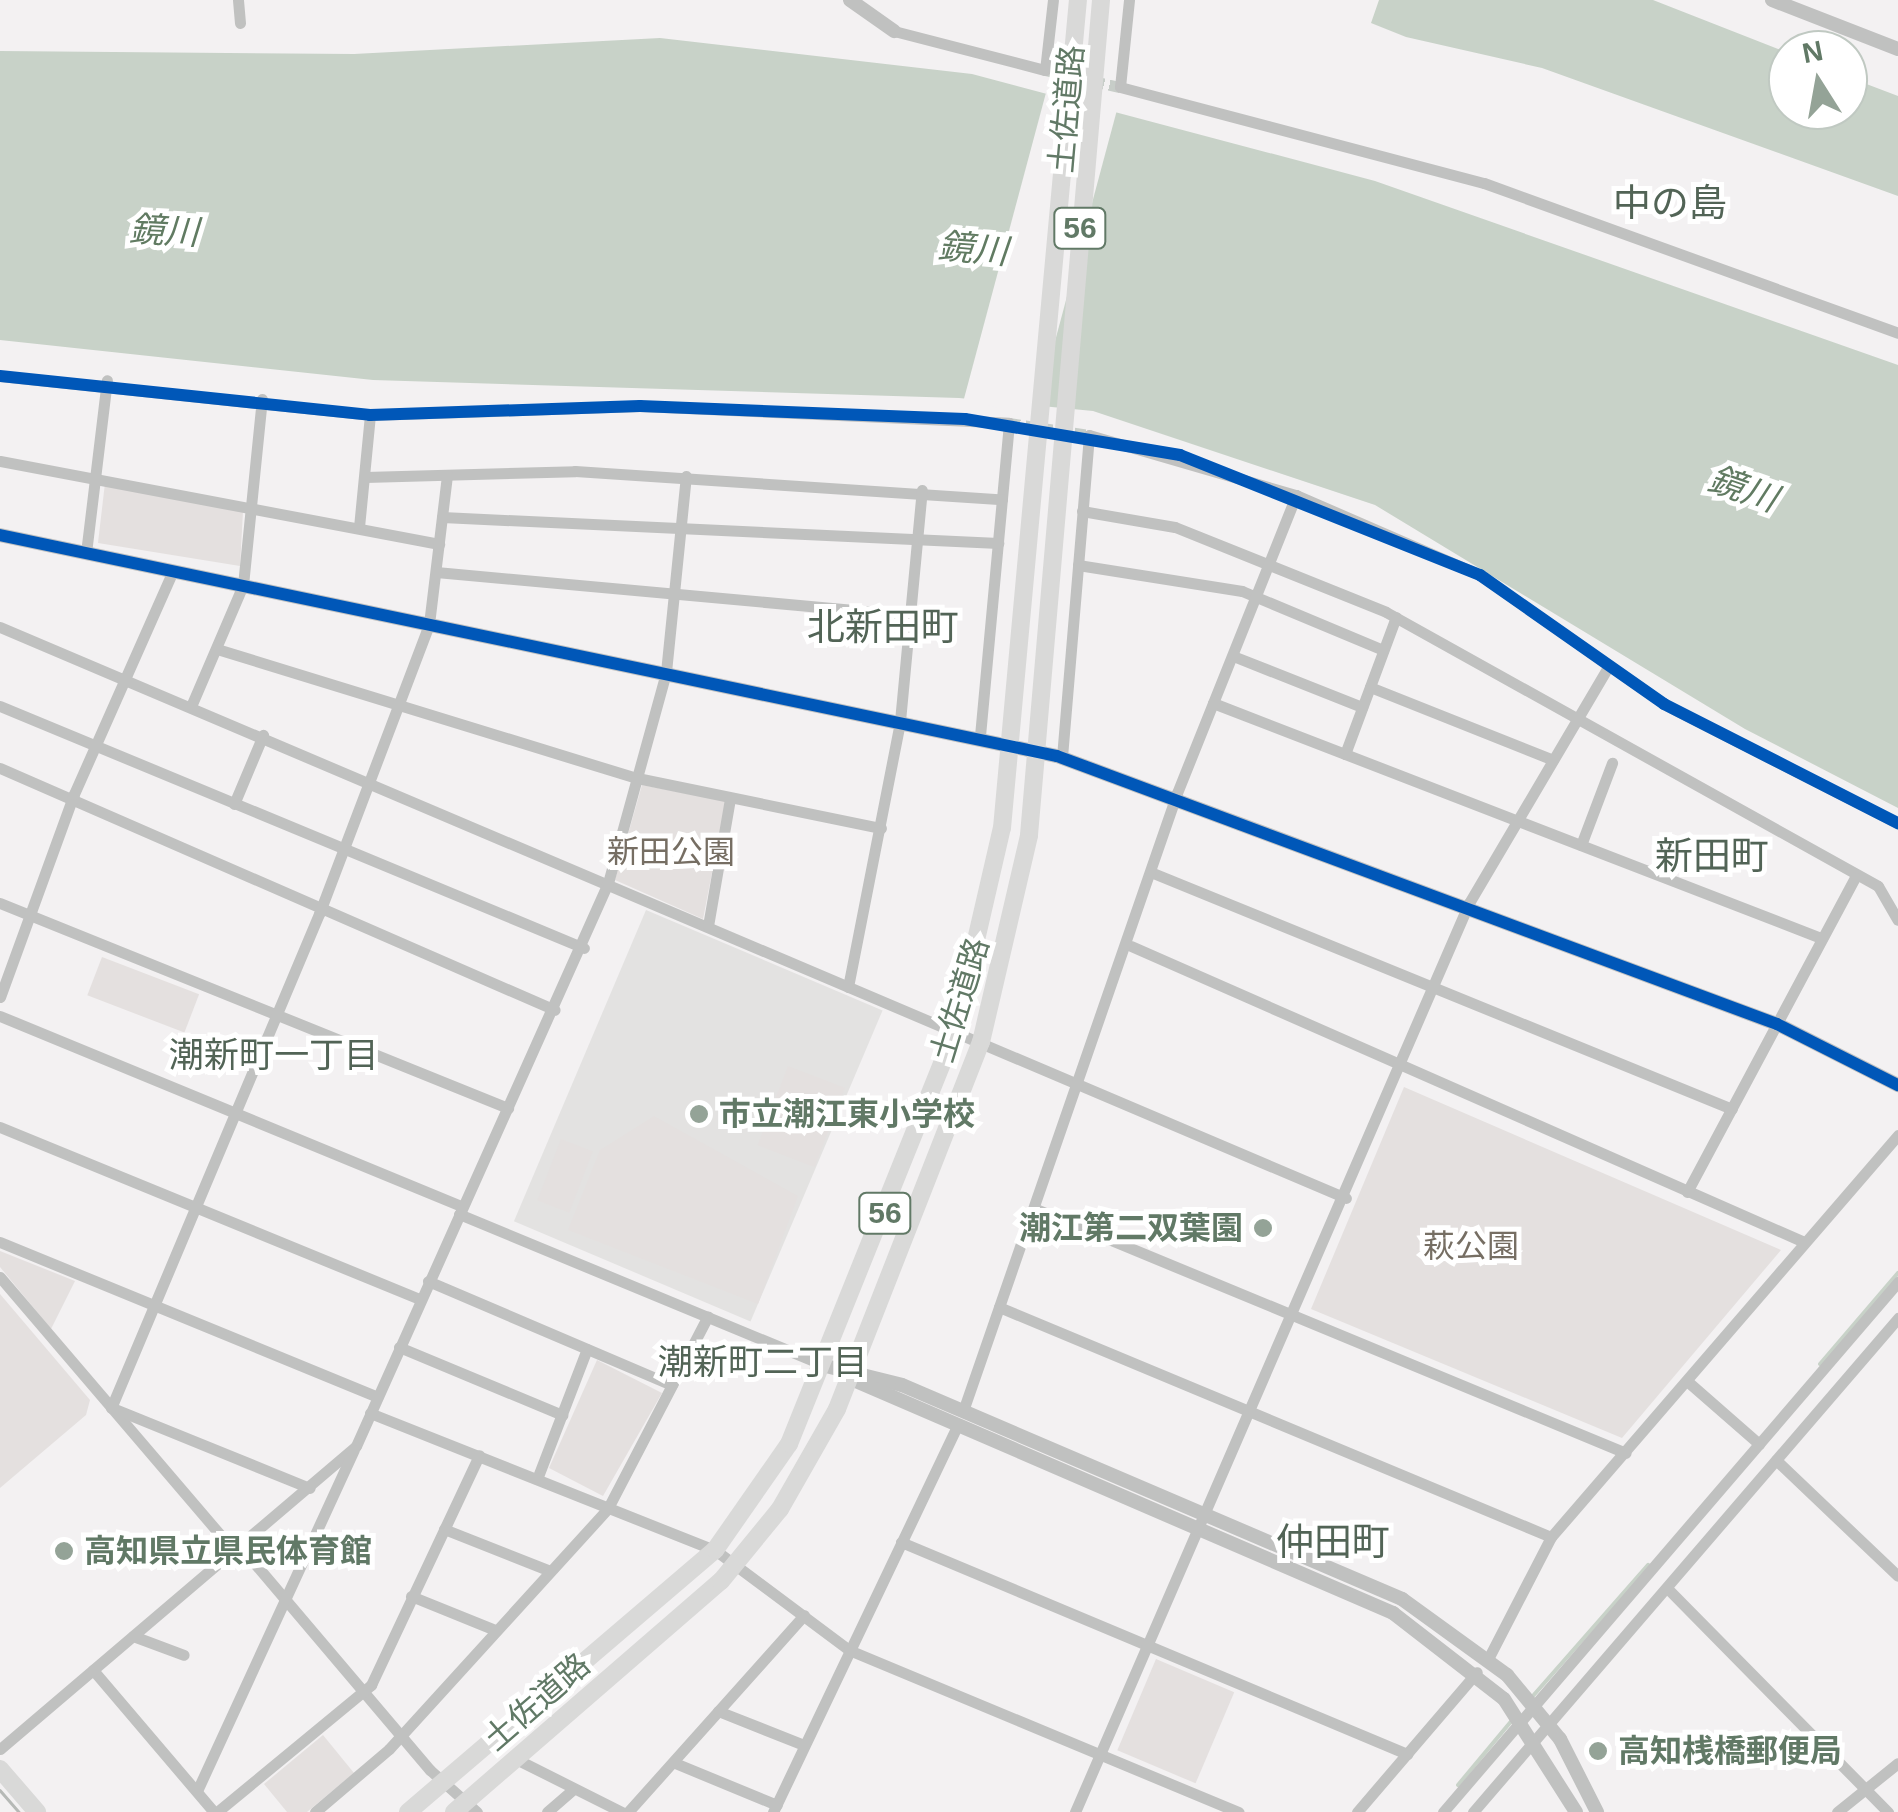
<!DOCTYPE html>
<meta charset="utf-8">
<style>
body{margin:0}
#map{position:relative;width:1898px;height:1812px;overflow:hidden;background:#f3f1f2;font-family:Arial,"Noto Sans JP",sans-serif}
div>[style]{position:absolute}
.built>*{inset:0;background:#e3e2e1;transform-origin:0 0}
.green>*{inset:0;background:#e4e0df;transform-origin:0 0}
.water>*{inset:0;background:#c8d2c8}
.pier>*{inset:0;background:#f3f1f2;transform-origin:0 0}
.stream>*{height:4px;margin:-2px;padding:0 2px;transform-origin:2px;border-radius:2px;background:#c8d2c8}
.minor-tunnel>*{height:11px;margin-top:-5.5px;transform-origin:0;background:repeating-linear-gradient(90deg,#c7cdc8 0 11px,transparent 0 16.5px)}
.minor>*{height:11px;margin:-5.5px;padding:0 5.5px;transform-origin:5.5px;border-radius:5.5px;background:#c0c1c0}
.tertiary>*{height:14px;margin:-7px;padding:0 7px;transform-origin:7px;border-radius:7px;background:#c0c1c0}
.primary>*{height:18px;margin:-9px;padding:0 9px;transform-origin:9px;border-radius:9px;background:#d9d9d8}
.trunk>*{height:18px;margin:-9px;padding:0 9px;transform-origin:9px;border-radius:9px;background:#d9d9d8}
.tram>*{height:2.5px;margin:-1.25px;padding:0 1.25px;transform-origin:1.25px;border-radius:1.25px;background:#b6b9b6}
.cycleway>*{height:12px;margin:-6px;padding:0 6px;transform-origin:6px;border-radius:6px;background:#0057b8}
.dots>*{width:28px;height:28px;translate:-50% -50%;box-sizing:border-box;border:5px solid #fff;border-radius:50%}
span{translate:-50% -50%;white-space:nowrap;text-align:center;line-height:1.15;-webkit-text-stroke:10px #fff;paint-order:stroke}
.shield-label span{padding:2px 8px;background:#fff;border:2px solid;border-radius:8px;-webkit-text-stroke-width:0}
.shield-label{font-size:30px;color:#617966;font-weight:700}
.street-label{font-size:32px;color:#617966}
.park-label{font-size:32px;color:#766e63}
.poi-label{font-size:32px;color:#617966;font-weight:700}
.left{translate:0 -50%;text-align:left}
.right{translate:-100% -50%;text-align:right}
.water-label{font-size:35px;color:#617b62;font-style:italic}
.neighbourhood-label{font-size:35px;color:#526456}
.quarter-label{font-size:38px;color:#526456}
.north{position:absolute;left:1768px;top:30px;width:100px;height:100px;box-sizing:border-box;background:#fff;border:2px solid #c0c9c2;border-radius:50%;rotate:349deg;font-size:28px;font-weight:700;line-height:40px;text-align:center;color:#617966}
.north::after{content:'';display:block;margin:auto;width:35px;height:45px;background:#94a397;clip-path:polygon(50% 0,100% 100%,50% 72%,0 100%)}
</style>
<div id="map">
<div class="built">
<div style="left:646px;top:910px;width:257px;height:338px;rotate:23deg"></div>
</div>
<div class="green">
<div style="clip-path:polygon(105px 483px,243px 511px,240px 566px,98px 543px)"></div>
<div style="clip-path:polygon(642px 785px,726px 801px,703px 919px,615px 880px)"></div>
<div style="left:102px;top:957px;width:104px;height:41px;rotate:21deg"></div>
<div style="left:788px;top:1066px;width:61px;height:85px;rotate:21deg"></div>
<div style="clip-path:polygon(1404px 1087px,1781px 1250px,1622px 1438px,1311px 1309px)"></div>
<div style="clip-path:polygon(654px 1116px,798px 1196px,758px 1304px,568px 1230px,600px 1150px)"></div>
<div style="left:561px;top:1139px;width:34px;height:66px;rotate:21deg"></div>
<div style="clip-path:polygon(0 1251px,75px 1281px,51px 1329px,0 1267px)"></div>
<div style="clip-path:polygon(0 1294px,90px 1400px,86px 1415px,0 1488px)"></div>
<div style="clip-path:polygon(597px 1360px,662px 1393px,603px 1496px,549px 1468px)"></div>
<div style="left:1156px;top:1659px;width:85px;height:99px;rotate:23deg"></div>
<div style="clip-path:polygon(323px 1735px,354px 1773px,307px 1812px,287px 1812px,264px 1784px)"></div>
</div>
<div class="water">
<div style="clip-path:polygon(1379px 0,1653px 0,1788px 53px,1788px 110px,1848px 110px,1848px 77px,1898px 96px,1898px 196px,1542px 68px,1406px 37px,1371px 23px)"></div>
<div style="clip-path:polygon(660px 38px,972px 74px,1375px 181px,1898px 365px,1898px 808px,1745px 729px,1375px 505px,1093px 411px,959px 398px,373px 380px,0 340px,0 51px,354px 54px)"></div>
</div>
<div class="pier">
<div style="left:1047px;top:89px;width:73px;height:321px;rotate:15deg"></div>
</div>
<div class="stream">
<div style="left:1820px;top:1364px;width:120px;rotate:-49.4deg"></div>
<div style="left:1532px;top:1697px;width:176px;rotate:-48.7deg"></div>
<div style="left:1458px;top:1785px;width:86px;rotate:-50.2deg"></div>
</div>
<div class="minor-tunnel">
<div style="left:1045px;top:70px;width:77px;rotate:12.8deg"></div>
<div style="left:1009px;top:423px;width:81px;rotate:8.5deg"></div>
</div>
<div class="minor">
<div style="left:238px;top:0;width:23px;rotate:85deg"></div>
<div style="left:1129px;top:0;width:87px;rotate:95.9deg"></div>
<div style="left:1120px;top:87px;width:376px;rotate:14.8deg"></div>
<div style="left:1484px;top:183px;width:440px;rotate:19.9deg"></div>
<div style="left:894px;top:31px;width:156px;rotate:14.5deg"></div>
<div style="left:1045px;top:70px;width:70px;rotate:-83.5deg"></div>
<div style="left:0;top:376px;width:372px;rotate:6deg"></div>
<div style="left:370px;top:415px;width:270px;rotate:-1.9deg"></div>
<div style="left:640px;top:406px;width:369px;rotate:2.6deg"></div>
<div style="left:1009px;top:423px;width:315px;rotate:95.3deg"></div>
<div style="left:0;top:461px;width:447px;rotate:10.7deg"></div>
<div style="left:365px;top:477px;width:210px;rotate:-1.6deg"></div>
<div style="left:575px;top:471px;width:428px;rotate:3.8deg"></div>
<div style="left:1082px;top:511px;width:94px;rotate:9.8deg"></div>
<div style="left:1175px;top:527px;width:227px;rotate:21.9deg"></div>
<div style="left:1386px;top:612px;width:563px;rotate:29.11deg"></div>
<div style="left:1878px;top:886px;width:39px;rotate:60deg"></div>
<div style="left:442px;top:517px;width:557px;rotate:2.68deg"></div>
<div style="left:359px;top:527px;width:113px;rotate:-84.4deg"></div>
<div style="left:86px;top:553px;width:174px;rotate:-83.1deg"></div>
<div style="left:1078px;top:565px;width:166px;rotate:9deg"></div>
<div style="left:1242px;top:591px;width:153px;rotate:22.7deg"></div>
<div style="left:436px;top:572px;width:477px;rotate:5.2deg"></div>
<div style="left:0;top:627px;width:1462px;rotate:22.99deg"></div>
<div style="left:217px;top:649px;width:439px;rotate:17.1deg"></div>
<div style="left:637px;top:778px;width:249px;rotate:11.6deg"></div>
<div style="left:1233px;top:656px;width:139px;rotate:21.6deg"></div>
<div style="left:1370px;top:687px;width:197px;rotate:21.7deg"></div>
<div style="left:1213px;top:703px;width:652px;rotate:21.13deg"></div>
<div style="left:192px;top:704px;width:129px;rotate:-66.8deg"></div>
<div style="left:243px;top:585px;width:187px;rotate:-84.2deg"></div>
<div style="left:0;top:706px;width:632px;rotate:22.51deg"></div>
<div style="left:1345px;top:754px;width:146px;rotate:-69.6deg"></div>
<div style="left:1062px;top:757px;width:323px;rotate:-85.2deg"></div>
<div style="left:1089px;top:435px;width:216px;rotate:16.2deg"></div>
<div style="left:1296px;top:495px;width:201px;rotate:23.5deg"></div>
<div style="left:1480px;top:575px;width:225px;rotate:35deg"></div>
<div style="left:1664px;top:704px;width:263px;rotate:27deg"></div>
<div style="left:0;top:768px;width:605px;rotate:23.56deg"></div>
<div style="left:234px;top:804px;width:75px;rotate:-67.2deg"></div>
<div style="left:1581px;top:845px;width:88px;rotate:-69.3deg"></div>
<div style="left:1153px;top:873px;width:625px;rotate:22.18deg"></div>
<div style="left:0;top:903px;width:548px;rotate:21.98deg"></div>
<div style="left:708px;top:926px;width:130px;rotate:-80.2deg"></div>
<div style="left:1131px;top:946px;width:735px;rotate:23.74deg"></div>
<div style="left:848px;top:987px;width:271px;rotate:-78.9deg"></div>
<div style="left:900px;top:721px;width:232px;rotate:-84.6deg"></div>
<div style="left:0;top:997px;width:216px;rotate:-70deg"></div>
<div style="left:74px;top:794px;width:244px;rotate:-66.1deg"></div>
<div style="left:0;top:1016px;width:500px;rotate:22.4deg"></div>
<div style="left:0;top:1127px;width:454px;rotate:22.3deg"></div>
<div style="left:1687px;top:1192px;width:357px;rotate:-61.9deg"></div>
<div style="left:1036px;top:1209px;width:638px;rotate:22.47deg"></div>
<div style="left:459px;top:1214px;width:397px;rotate:22.5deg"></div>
<div style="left:0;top:1242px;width:408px;rotate:22.3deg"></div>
<div style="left:0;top:1277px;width:351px;rotate:49.5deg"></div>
<div style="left:228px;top:1544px;width:19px;rotate:25deg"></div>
<div style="left:245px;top:1552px;width:286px;rotate:49.7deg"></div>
<div style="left:430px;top:1770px;width:63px;rotate:41.8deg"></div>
<div style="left:428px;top:1281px;width:265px;rotate:23.1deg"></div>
<div style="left:999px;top:1307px;width:598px;rotate:22.62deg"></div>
<div style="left:399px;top:1347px;width:177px;rotate:22.6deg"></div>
<div style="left:1687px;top:1381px;width:96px;rotate:41.2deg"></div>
<div style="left:111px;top:1408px;width:536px;rotate:-67.17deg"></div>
<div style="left:319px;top:914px;width:310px;rotate:-69.2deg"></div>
<div style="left:429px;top:624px;width:150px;rotate:-83.1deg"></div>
<div style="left:115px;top:1409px;width:210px;rotate:22.1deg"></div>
<div style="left:963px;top:1411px;width:654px;rotate:-70.9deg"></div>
<div style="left:1177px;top:793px;width:321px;rotate:-68.2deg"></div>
<div style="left:370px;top:1413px;width:371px;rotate:21.7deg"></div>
<div style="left:715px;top:1550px;width:167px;rotate:36.7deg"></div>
<div style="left:849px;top:1650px;width:422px;rotate:22.6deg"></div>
<div style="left:1776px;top:1460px;width:168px;rotate:43.6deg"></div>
<div style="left:537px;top:1479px;width:139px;rotate:-69deg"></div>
<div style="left:444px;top:1529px;width:114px;rotate:21.6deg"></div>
<div style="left:901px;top:1542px;width:549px;rotate:22.73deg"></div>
<div style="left:1667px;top:1588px;width:315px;rotate:45.4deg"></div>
<div style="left:411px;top:1596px;width:91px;rotate:22deg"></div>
<div style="left:133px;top:1636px;width:54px;rotate:20.4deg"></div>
<div style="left:1488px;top:1659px;width:137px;rotate:-62.7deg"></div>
<div style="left:1551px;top:1537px;width:531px;rotate:-49.2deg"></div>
<div style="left:93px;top:1670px;width:187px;rotate:49.6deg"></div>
<div style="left:718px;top:1711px;width:92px;rotate:21.6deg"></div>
<div style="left:0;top:1749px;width:467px;rotate:-40.4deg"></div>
<div style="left:356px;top:1446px;width:617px;rotate:-65.89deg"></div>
<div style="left:608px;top:883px;width:219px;rotate:-74.6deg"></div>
<div style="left:666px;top:672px;width:197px;rotate:-84.2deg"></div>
<div style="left:520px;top:1761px;width:114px;rotate:26.6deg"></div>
<div style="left:675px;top:1763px;width:110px;rotate:22.4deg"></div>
<div style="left:197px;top:1791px;width:375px;rotate:-65.3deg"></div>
<div style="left:217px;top:1812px;width:200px;rotate:-39.5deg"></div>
<div style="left:371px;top:1685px;width:254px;rotate:-64.8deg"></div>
<div style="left:315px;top:1812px;width:97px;rotate:-40.4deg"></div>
<div style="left:389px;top:1749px;width:326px;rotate:-47.7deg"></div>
<div style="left:608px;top:1508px;width:216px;rotate:-62.5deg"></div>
<div style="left:547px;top:1812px;width:33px;rotate:-41deg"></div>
<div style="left:628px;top:1812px;width:264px;rotate:-48.2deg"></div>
<div style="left:773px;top:1812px;width:425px;rotate:-64.5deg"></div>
<div style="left:1075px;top:1812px;width:991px;rotate:-66.57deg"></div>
<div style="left:1469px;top:903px;width:276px;rotate:-59.5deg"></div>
<div style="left:1357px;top:1812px;width:184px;rotate:-49.4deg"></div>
<div style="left:1443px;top:1812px;width:699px;rotate:-49.35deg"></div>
<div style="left:1473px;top:1812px;width:652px;rotate:-49.29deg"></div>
<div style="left:1837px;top:1812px;width:78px;rotate:-38.8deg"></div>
</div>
<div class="tertiary">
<div style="left:850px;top:0;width:54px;rotate:35.2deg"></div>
<div style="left:1772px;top:0;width:135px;rotate:21.3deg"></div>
<div style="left:0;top:535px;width:1080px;rotate:11.81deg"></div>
<div style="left:1057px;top:756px;width:768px;rotate:20.42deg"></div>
<div style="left:1777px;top:1024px;width:136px;rotate:26.8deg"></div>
<div style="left:826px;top:1366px;width:78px;rotate:14deg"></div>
<div style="left:902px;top:1385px;width:544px;rotate:23.17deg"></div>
<div style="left:1402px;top:1599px;width:130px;rotate:35.9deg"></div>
<div style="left:1507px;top:1675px;width:83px;rotate:50.4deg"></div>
<div style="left:1560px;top:1739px;width:82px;rotate:63.1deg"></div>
<div style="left:849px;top:1378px;width:593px;rotate:23.36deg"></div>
<div style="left:1393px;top:1613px;width:140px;rotate:37.8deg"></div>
<div style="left:1504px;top:1699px;width:134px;rotate:57.5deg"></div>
</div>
<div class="primary">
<div style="left:0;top:1769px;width:57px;rotate:49.3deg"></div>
</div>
<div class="trunk">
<div style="left:408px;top:1812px;width:404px;rotate:-40.5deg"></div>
<div style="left:715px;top:1550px;width:129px;rotate:-55.1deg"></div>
<div style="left:789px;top:1444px;width:445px;rotate:-68.1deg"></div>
<div style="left:955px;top:1031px;width:208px;rotate:-77deg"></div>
<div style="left:1002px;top:828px;width:831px;rotate:-84.76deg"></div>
<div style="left:454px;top:1812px;width:353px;rotate:-40.9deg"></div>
<div style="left:721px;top:1581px;width:93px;rotate:-50.7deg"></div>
<div style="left:780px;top:1509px;width:115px;rotate:-60.3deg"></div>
<div style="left:837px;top:1409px;width:394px;rotate:-68.6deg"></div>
<div style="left:981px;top:1042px;width:212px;rotate:-76.9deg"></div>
<div style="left:1029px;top:835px;width:838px;rotate:-85.07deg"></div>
</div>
<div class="tram">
<div style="left:0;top:1790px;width:29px;rotate:49deg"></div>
</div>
<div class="cycleway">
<div style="left:0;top:376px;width:372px;rotate:6deg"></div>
<div style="left:370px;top:415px;width:270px;rotate:-1.9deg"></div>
<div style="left:640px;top:406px;width:325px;rotate:2.3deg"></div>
<div style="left:965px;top:419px;width:218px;rotate:9.5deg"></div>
<div style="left:1180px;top:455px;width:323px;rotate:21.8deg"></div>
<div style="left:1480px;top:575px;width:225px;rotate:35deg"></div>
<div style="left:1664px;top:704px;width:263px;rotate:27deg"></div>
<div style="left:0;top:535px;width:1080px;rotate:11.81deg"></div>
<div style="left:1057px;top:756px;width:768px;rotate:20.42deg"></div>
<div style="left:1777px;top:1024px;width:136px;rotate:26.8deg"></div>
</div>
<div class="dots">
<div style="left:699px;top:1114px;background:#94a397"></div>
<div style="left:1263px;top:1228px;background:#94a397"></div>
<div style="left:64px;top:1551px;background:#94a397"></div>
<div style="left:1598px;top:1751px;background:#94a397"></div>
</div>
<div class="shield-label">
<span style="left:1080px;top:228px">56</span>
<span style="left:885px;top:1213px">56</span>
</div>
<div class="street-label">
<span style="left:1067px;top:109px;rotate:-85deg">土佐道路</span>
<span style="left:960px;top:1000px;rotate:-73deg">土佐道路</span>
<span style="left:537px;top:1702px;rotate:-41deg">土佐道路</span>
</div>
<div class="park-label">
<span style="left:671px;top:852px">新田公園</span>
<span style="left:1471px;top:1246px">萩公園</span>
</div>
<div class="poi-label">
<span class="left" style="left:719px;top:1114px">市立潮江東小学校</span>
<span class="right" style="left:1243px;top:1228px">潮江第二双葉園</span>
<span class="left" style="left:84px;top:1551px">高知県立県民体育館</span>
<span class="left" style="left:1618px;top:1751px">高知桟橋郵便局</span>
</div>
<div class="water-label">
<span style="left:164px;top:231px;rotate:3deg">鏡川</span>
<span style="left:973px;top:249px;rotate:5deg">鏡川</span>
<span style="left:1743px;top:489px;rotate:19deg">鏡川</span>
</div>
<div class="neighbourhood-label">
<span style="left:274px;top:1055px">潮新町一丁目</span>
<span style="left:763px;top:1362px">潮新町二丁目</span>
</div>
<div class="quarter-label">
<span style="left:1670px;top:204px">中の島</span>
<span style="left:883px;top:628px">北新田町</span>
<span style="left:1712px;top:857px">新田町</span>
<span style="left:1333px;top:1543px">仲田町</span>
</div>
<div class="north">N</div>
</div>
